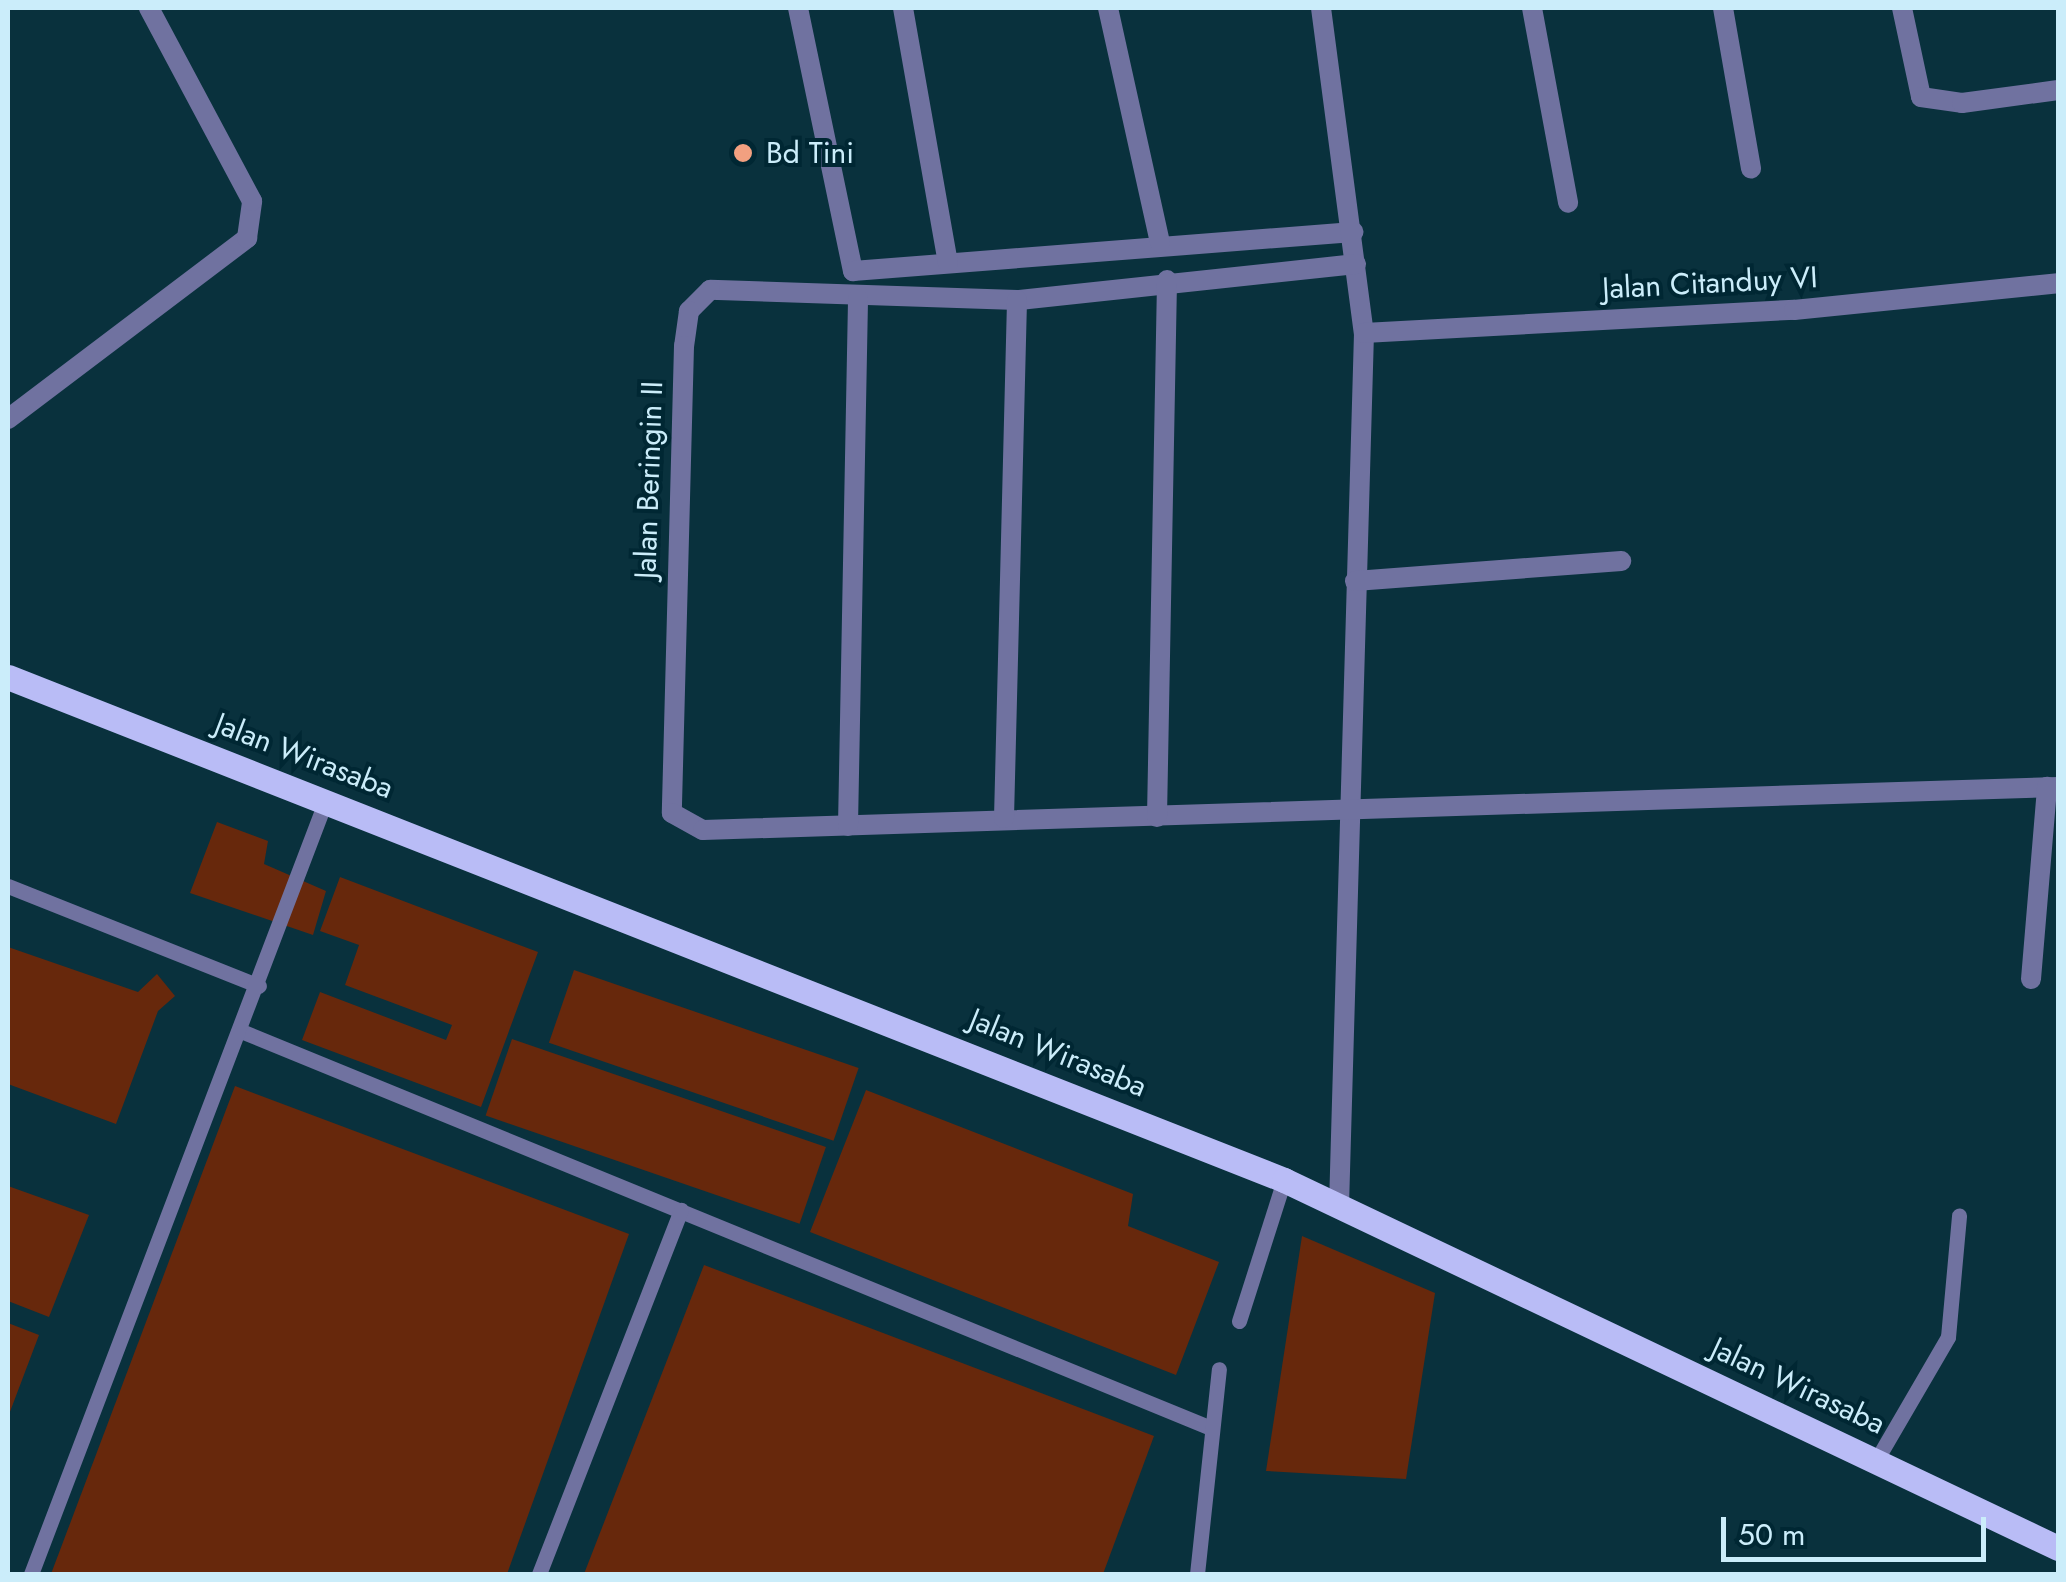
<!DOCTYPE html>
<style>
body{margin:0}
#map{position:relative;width:2066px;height:1582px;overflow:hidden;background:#09313d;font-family:Jost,sans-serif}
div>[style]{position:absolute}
.building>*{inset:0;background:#67280c;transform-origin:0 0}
.service>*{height:15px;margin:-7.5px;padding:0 7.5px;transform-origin:7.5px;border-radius:7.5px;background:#7072a0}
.minor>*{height:20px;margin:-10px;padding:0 10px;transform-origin:10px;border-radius:10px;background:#7072a0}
.primary>*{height:25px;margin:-12.5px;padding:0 12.5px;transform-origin:12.5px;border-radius:12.5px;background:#b9bcf6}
.dots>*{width:28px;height:28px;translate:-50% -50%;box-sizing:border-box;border:5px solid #002733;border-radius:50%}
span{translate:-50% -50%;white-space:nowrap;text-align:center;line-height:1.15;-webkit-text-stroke:8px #002733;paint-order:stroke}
.poi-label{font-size:30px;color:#cbedfa}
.left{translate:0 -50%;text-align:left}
.street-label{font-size:30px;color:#cbedfa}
.frame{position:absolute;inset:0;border:10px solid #cbedfa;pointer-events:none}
.scale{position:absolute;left:1721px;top:1517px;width:265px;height:45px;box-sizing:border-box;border:5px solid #cbedfa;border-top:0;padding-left:12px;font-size:30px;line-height:35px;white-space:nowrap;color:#cbedfa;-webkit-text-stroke:8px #002733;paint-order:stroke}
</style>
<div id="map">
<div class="building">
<div style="clip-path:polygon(217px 822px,268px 841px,264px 864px,326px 891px,313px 935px,190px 893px)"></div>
<div style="clip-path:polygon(340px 877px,538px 952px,481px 1107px,302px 1040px,320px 992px,446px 1040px,452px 1025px,345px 985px,359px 945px,320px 931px)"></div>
<div style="clip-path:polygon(8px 947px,138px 992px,157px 974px,175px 996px,158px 1011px,116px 1124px,8px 1084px)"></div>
<div style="left:574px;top:970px;width:301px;height:77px;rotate:19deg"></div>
<div style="left:512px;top:1039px;width:332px;height:81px;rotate:19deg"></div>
<div style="clip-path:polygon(235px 1086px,629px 1234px,507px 1574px,51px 1574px)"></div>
<div style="clip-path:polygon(866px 1090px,1133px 1194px,1128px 1226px,1219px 1262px,1176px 1375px,810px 1232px)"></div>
<div style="clip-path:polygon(8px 1186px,89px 1215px,49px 1317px,8px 1301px)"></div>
<div style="clip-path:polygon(1302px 1236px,1435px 1293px,1406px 1479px,1266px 1471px)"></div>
<div style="clip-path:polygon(704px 1265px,1154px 1436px,1103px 1574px,584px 1574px)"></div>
<div style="clip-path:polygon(8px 1323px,39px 1335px,8px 1417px)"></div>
</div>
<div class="service">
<div style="left:8px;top:886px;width:270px;rotate:21.7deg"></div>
<div style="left:241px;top:1031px;width:1048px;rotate:22.26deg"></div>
<div style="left:1239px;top:1321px;width:148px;rotate:-72.3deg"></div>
<div style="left:1877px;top:1459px;width:141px;rotate:-59.8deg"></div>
<div style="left:1948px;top:1337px;width:122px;rotate:-84.8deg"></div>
<div style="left:31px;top:1574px;width:828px;rotate:-69.14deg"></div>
<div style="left:539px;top:1574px;width:391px;rotate:-68.7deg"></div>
<div style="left:1197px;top:1574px;width:206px;rotate:-83.9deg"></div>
</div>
<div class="minor">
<div style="left:798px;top:8px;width:269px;rotate:78.2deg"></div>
<div style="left:853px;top:271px;width:502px;rotate:-4.46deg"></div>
<div style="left:903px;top:8px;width:259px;rotate:80deg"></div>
<div style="left:1108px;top:8px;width:240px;rotate:77.5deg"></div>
<div style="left:1321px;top:8px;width:328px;rotate:82.5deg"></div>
<div style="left:1364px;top:333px;width:873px;rotate:91.64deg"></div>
<div style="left:1532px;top:8px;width:198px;rotate:79.5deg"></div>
<div style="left:1723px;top:8px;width:163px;rotate:80.1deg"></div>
<div style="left:1902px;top:8px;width:91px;rotate:77.9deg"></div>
<div style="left:1921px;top:97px;width:41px;rotate:8.3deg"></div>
<div style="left:1962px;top:103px;width:97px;rotate:-7.7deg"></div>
<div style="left:1356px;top:264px;width:341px;rotate:173.9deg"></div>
<div style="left:1017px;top:300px;width:307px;rotate:-178.1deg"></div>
<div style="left:710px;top:290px;width:30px;rotate:135deg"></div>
<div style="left:689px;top:311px;width:35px;rotate:98deg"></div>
<div style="left:684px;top:346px;width:467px;rotate:91.5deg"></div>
<div style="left:672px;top:813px;width:35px;rotate:29deg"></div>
<div style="left:703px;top:830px;width:1356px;rotate:-1.82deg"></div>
<div style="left:1364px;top:333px;width:431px;rotate:-3.1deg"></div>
<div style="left:1794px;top:310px;width:265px;rotate:-5.8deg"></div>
<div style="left:8px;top:419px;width:300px;rotate:-37.1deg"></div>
<div style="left:247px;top:238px;width:37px;rotate:-82deg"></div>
<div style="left:252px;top:201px;width:219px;rotate:-118.1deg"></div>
<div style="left:1355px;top:581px;width:267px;rotate:-4.3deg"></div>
<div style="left:1157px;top:817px;width:537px;rotate:-88.93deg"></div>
<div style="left:1004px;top:818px;width:518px;rotate:-88.56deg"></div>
<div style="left:848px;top:826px;width:527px;rotate:-88.91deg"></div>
<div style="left:2031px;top:979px;width:193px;rotate:-85.2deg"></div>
</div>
<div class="primary">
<div style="left:8px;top:677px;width:1372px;rotate:21.51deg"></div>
<div style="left:1284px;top:1180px;width:857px;rotate:25.43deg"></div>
</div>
<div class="dots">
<div style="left:743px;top:153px;background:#f2a080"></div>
</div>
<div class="poi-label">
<span class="left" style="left:766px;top:153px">Bd Tini</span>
</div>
<div class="street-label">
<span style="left:1710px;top:283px;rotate:-3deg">Jalan Citanduy VI</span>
<span style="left:649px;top:480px;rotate:-88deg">Jalan Beringin II</span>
<span style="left:304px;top:756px;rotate:21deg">Jalan Wirasaba</span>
<span style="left:1058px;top:1053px;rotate:22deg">Jalan Wirasaba</span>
<span style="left:1798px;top:1386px;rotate:25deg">Jalan Wirasaba</span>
</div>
<div class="frame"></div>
<div class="scale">50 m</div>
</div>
